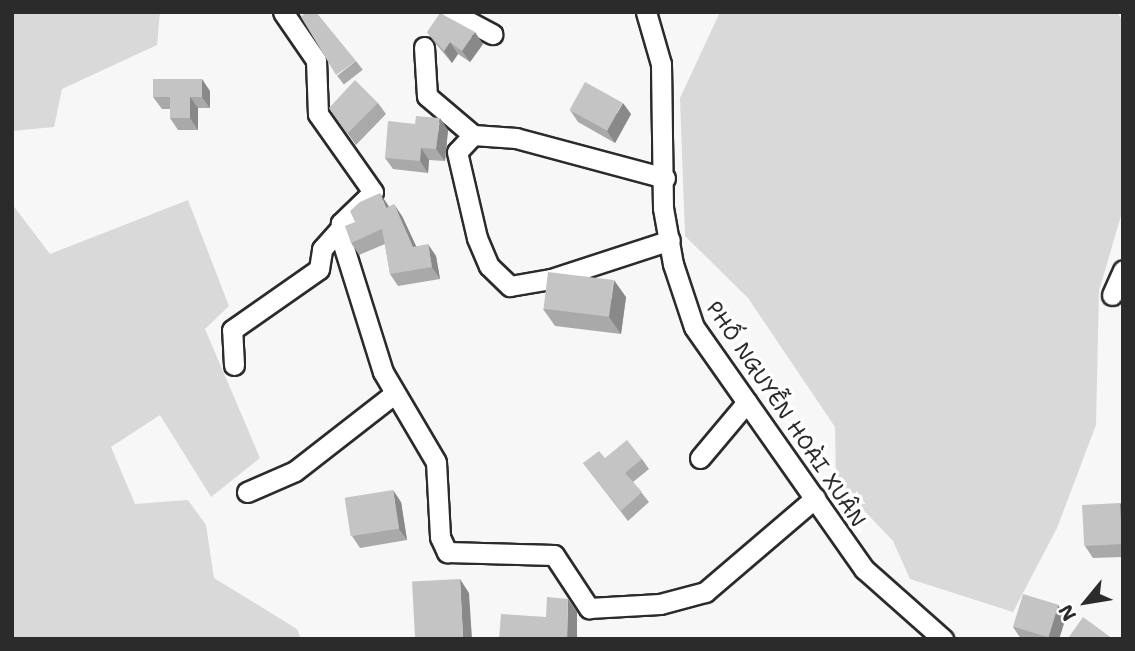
<!DOCTYPE html>
<meta charset="utf-8">
<style>
body{margin:0}
#map{position:relative;width:1135px;height:651px;overflow:hidden;background:#f7f7f7;font-family:"Shantell Sans",sans-serif}
div>[style]{position:absolute}
.green>*{inset:0;background:#d9d9d9}
.roads{filter:drop-shadow(2px 0 #2b2b2b) drop-shadow(-2px 0 #2b2b2b) drop-shadow(0 2px #2b2b2b) drop-shadow(0 -2px #2b2b2b)}
.street>*{height:19px;margin:-9.5px;padding:0 9.5px;transform-origin:9.5px;border-radius:9.5px;background:#fff}
.wall>*{inset:0;background:#a9a9a9;transform-origin:0 0}
.shaded-wall>*{inset:0;background:#898989}
.building>*{inset:0;background:#c4c4c4;transform-origin:0 0}
span{translate:-50% -50%;white-space:nowrap;text-align:center;line-height:1.15;-webkit-text-stroke:7px #fff;paint-order:stroke}
.street-label{font-size:21px;color:#2b2b2b}
.frame{position:absolute;inset:0;border:14px solid #2b2b2b;pointer-events:none}
.north{position:absolute;left:1051px;top:567px;width:70px;height:70px;-webkit-text-stroke:5px #fff;paint-order:stroke;rotate:240deg;font-size:19px;font-weight:700;line-height:28px;text-align:center;color:#2b2b2b}
.north::after{content:'';display:block;margin:auto;width:24px;height:32px;background:#2b2b2b;clip-path:polygon(50% 0,100% 100%,50% 72%,0 100%)}
</style>
<div id="map">
<div class="green">
<div style="clip-path:polygon(12px 12px,160px 12px,157px 45px,62px 89px,54px 127px,12px 131px)"></div>
<div style="clip-path:polygon(720px 12px,1117px 12px,1123px 22px,1123px 209px,1099px 291px,1096px 425px,1057px 528px,1013px 612px,910px 579px,893px 541px,836px 481px,835px 427px,748px 298px,685px 236px,680px 98px)"></div>
<div style="clip-path:polygon(188px 200px,229px 306px,205px 329px,260px 458px,211px 497px,160px 415px,111px 447px,135px 504px,188px 500px,206px 525px,214px 578px,297px 629px,301px 639px,12px 639px,12px 204px,50px 254px)"></div>
</div>
<div class="roads">
<div class="street">
<div style="left:283px;top:12px;width:58px;rotate:55.5deg"></div>
<div style="left:316px;top:60px;width:54px;rotate:87.9deg"></div>
<div style="left:318px;top:114px;width:95px;rotate:54.8deg"></div>
<div style="left:373px;top:192px;width:45px;rotate:135.9deg"></div>
<div style="left:341px;top:223px;width:15px;rotate:90deg"></div>
<div style="left:341px;top:238px;width:140px;rotate:72.6deg"></div>
<div style="left:383px;top:372px;width:104px;rotate:59.5deg"></div>
<div style="left:436px;top:462px;width:75px;rotate:86.9deg"></div>
<div style="left:440px;top:537px;width:17px;rotate:65deg"></div>
<div style="left:447px;top:552px;width:107px;rotate:1.6deg"></div>
<div style="left:554px;top:555px;width:64px;rotate:56.6deg"></div>
<div style="left:589px;top:608px;width:71px;rotate:-3.2deg"></div>
<div style="left:660px;top:604px;width:47px;rotate:-14.9deg"></div>
<div style="left:705px;top:592px;width:145px;rotate:-40.5deg"></div>
<div style="left:451px;top:12px;width:47px;rotate:28.2deg"></div>
<div style="left:646px;top:12px;width:54px;rotate:73.9deg"></div>
<div style="left:661px;top:64px;width:144px;rotate:89.2deg"></div>
<div style="left:663px;top:208px;width:57px;rotate:79.9deg"></div>
<div style="left:673px;top:264px;width:66px;rotate:71.6deg"></div>
<div style="left:694px;top:327px;width:296px;rotate:54.9deg"></div>
<div style="left:864px;top:569px;width:106px;rotate:41.5deg"></div>
<div style="left:424px;top:47px;width:49px;rotate:86.5deg"></div>
<div style="left:427px;top:96px;width:60px;rotate:40.3deg"></div>
<div style="left:665px;top:178px;width:154px;rotate:-165deg"></div>
<div style="left:516px;top:138px;width:43px;rotate:-176deg"></div>
<div style="left:473px;top:135px;width:23px;rotate:133deg"></div>
<div style="left:457px;top:152px;width:88px;rotate:76.9deg"></div>
<div style="left:477px;top:238px;width:30px;rotate:67deg"></div>
<div style="left:489px;top:266px;width:29px;rotate:44deg"></div>
<div style="left:510px;top:286px;width:42px;rotate:-9.7deg"></div>
<div style="left:551px;top:279px;width:125px;rotate:-18.1deg"></div>
<div style="left:1112px;top:295px;width:27px;rotate:-66deg"></div>
<div style="left:234px;top:365px;width:35px;rotate:-93deg"></div>
<div style="left:232px;top:330px;width:106px;rotate:-35deg"></div>
<div style="left:319px;top:269px;width:20px;rotate:-81deg"></div>
<div style="left:322px;top:249px;width:27px;rotate:-48deg"></div>
<div style="left:700px;top:458px;width:73px;rotate:-50deg"></div>
<div style="left:247px;top:492px;width:52px;rotate:-23.6deg"></div>
<div style="left:295px;top:471px;width:125px;rotate:-37.9deg"></div>
</div>
</div>
<div class="wall">
<div style="clip-path:polygon(427px 32px,483px 44px,470px 62px,458px 54px,452px 63px,436px 44px)"></div>
<div style="left:356px;top:61px;width:11px;height:24px;rotate:52deg"></div>
<div style="clip-path:polygon(210px 91px,210px 108px,198px 108px,198px 130px,178px 130px,170px 118px,170px 109px,162px 109px,153px 97px)"></div>
<div style="clip-path:polygon(378px 103px,386px 114px,356px 145px,329px 108px)"></div>
<div style="clip-path:polygon(570px 110px,631px 114px,615px 143px,578px 122px)"></div>
<div style="clip-path:polygon(448px 130px,445px 161px,429px 160px,428px 173px,393px 169px,385px 158px)"></div>
<div style="clip-path:polygon(389px 206px,402px 216px,416px 246px,436px 256px,440px 279px,398px 286px,390px 274px,385px 244px,359px 255px,351px 243px)"></div>
<div style="clip-path:polygon(626px 297px,621px 334px,555px 326px,543px 309px)"></div>
<div style="clip-path:polygon(605px 458px,642px 459px,649px 469px,633px 482px,649px 502px,628px 521px,583px 463px)"></div>
<div style="clip-path:polygon(401px 502px,407px 540px,360px 548px,352px 536px)"></div>
<div style="clip-path:polygon(1120px 503px,1123px 508px,1123px 557px,1093px 558px,1085px 546px)"></div>
<div style="clip-path:polygon(1058px 605px,1066px 617px,1059px 639px,1021px 639px,1013px 627px)"></div>
</div>
<div class="shaded-wall">
<div style="clip-path:polygon(475px 32px,483px 44px,470px 62px,462px 51px)"></div>
<div style="clip-path:polygon(450px 42px,458px 54px,452px 63px,444px 51px)"></div>
<div style="clip-path:polygon(202px 79px,210px 91px,210px 108px,202px 97px)"></div>
<div style="clip-path:polygon(190px 97px,198px 108px,198px 130px,190px 118px)"></div>
<div style="clip-path:polygon(623px 103px,631px 114px,615px 143px,607px 131px)"></div>
<div style="clip-path:polygon(440px 118px,448px 130px,445px 161px,436px 149px)"></div>
<div style="clip-path:polygon(421px 148px,429px 160px,428px 173px,420px 161px)"></div>
<div style="clip-path:polygon(380px 193px,388px 205px,394px 219px,386px 208px)"></div>
<div style="clip-path:polygon(394px 204px,402px 216px,422px 259px,413px 247px)"></div>
<div style="clip-path:polygon(428px 244px,436px 256px,440px 279px,432px 267px)"></div>
<div style="clip-path:polygon(614px 280px,626px 297px,621px 334px,609px 317px)"></div>
<div style="clip-path:polygon(393px 490px,401px 502px,407px 540px,399px 529px)"></div>
<div style="clip-path:polygon(1120px 503px,1123px 508px,1123px 545px,1122px 544px)"></div>
<div style="clip-path:polygon(460px 579px,469px 593px,472px 639px,463px 639px)"></div>
<div style="clip-path:polygon(568px 599px,577px 612px,577px 639px,567px 639px)"></div>
<div style="clip-path:polygon(1058px 605px,1066px 617px,1059px 639px,1048px 639px)"></div>
</div>
<div class="building">
<div style="clip-path:polygon(306px 12px,316px 12px,356px 61px,336px 75px,301px 17px)"></div>
<div style="clip-path:polygon(440px 13px,475px 32px,462px 51px,450px 42px,444px 51px,427px 32px)"></div>
<div style="clip-path:polygon(153px 79px,202px 79px,202px 97px,190px 97px,190px 118px,170px 118px,170px 97px,153px 97px)"></div>
<div style="clip-path:polygon(355px 80px,378px 103px,348px 133px,329px 108px)"></div>
<div style="left:585px;top:82px;width:43px;height:32px;rotate:29deg"></div>
<div style="clip-path:polygon(416px 116px,440px 118px,436px 149px,421px 148px,420px 161px,385px 158px,388px 121px,415px 124px)"></div>
<div style="clip-path:polygon(380px 193px,386px 208px,394px 204px,413px 247px,428px 244px,432px 267px,390px 274px,382px 229px,351px 243px,345px 226px,355px 222px,350px 211px,360px 202px)"></div>
<div style="left:548px;top:272px;width:66px;height:37px;rotate:7deg"></div>
<div style="clip-path:polygon(627px 440px,642px 459px,625px 473px,642px 492px,621px 511px,583px 463px,599px 451px,605px 458px)"></div>
<div style="left:393px;top:490px;width:39px;height:49px;rotate:81deg"></div>
<div style="left:1120px;top:503px;width:41px;height:38px;rotate:87deg"></div>
<div style="left:460px;top:579px;width:60px;height:48px;rotate:87deg"></div>
<div style="left:1023px;top:594px;width:37px;height:34px;rotate:17deg"></div>
<div style="clip-path:polygon(547px 597px,568px 599px,567px 639px,499px 639px,501px 614px,546px 617px)"></div>
<div style="clip-path:polygon(1083px 617px,1113px 639px,1071px 639px,1069px 637px)"></div>
</div>
<div class="street-label">
<span style="left:786px;top:414px;rotate:56deg">PHỐ NGUYỄN HOÀI XUÂN</span>
</div>
<div class="frame"></div>
<div class="north">N</div>
</div>
